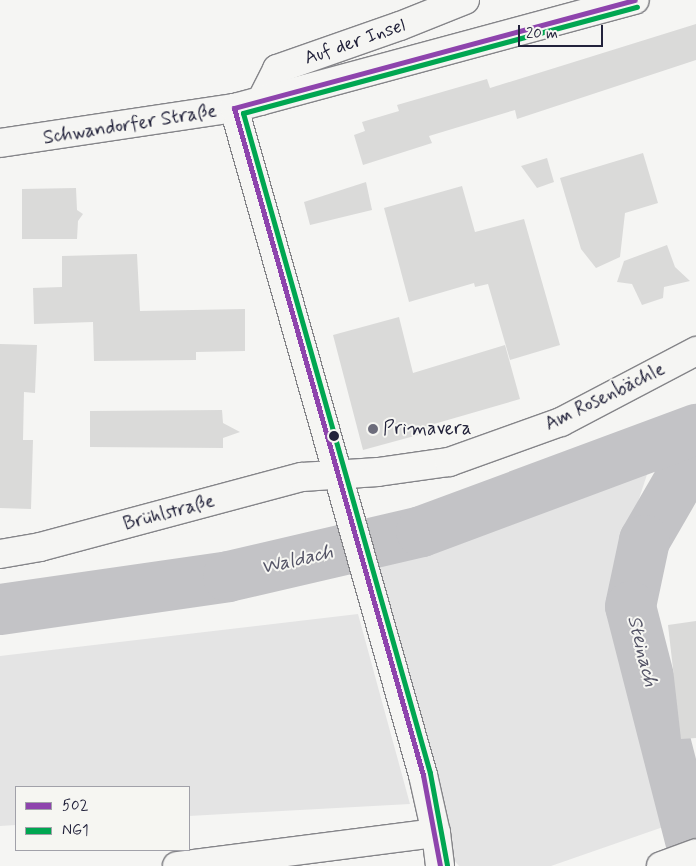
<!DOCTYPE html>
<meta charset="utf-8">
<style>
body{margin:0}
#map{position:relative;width:696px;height:866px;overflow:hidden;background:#f5f5f3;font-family:Mynerve,sans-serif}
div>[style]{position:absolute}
.green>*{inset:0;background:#e4e4e4}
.river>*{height:51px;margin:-25.5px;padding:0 25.5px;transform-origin:25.5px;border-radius:25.5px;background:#c3c3c6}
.building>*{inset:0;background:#dadad9}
.roads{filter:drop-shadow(1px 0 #858589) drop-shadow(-1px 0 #858589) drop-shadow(0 1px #858589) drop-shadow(0 -1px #858589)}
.minor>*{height:28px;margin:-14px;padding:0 14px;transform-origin:14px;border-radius:14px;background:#f5f5f3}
.major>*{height:28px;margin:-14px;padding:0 14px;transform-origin:14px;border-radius:14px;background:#f5f5f3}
.bus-1>*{height:5px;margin:-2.5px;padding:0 2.5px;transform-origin:2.5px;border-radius:2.5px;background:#8e44ad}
.bus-2>*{height:5px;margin:-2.5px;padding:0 2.5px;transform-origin:2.5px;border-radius:2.5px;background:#00a651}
.dots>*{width:14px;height:14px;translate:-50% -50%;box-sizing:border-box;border:2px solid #f6f6f2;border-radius:50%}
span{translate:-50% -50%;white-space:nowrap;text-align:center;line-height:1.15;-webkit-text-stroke:4px #f6f6f2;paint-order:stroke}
.street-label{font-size:19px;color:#22223b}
.poi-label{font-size:19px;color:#22223b}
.left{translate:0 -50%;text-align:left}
.water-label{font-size:20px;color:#535365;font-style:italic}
.legend{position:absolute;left:15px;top:786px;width:175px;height:65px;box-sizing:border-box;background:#f6f6f2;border:1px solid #a1a1a9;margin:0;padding:6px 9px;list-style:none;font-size:15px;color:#22223b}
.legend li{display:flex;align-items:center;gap:10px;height:25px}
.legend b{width:25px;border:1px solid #a1a1a9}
.scale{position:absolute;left:518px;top:25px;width:85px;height:22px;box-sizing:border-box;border:2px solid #22223b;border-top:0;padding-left:6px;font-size:15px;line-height:18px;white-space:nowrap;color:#22223b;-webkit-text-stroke:4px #f6f6f2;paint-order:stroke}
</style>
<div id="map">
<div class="green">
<div style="clip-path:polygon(656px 447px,605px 603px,666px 826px,551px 866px,459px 866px,454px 860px,377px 558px)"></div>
<div style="clip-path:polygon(358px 614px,410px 804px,189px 816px,189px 787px,16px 787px,16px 825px,0 826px,0 656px)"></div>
</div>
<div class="river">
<div style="left:696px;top:450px;width:104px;rotate:120deg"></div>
<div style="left:644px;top:540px;width:67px;rotate:102deg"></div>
<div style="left:630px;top:606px;width:265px;rotate:75.6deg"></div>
<div style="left:0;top:609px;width:230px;rotate:-8.2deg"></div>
<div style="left:228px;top:576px;width:198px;rotate:-13.1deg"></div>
<div style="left:421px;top:531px;width:293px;rotate:-20.4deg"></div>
</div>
<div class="building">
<div style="clip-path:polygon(696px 24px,696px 60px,517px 119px,515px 110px,429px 136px,432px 143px,363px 165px,354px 135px,365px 131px,362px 122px,399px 111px,397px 105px,487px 79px,490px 88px)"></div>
<div style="clip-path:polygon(643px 153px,658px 203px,625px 213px,620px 257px,596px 268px,581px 249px,560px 178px)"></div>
<div style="clip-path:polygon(547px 158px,554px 182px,537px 188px,521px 166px)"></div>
<div style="clip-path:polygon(366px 182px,372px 210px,310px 225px,304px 202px)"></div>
<div style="clip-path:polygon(462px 186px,475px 232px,524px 219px,560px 345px,510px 360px,488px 284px,475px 287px,474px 283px,409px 302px,384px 208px)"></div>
<div style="clip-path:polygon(76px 188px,77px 210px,83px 214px,78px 221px,77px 239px,22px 239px,22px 189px)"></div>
<div style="clip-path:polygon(667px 245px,675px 267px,690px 281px,664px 287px,663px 298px,642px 305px,632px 284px,617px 282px,624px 261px)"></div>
<div style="clip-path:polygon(137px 254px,140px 311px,245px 309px,245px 351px,196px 352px,196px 360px,94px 361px,93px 322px,34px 324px,33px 288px,62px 287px,62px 256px)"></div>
<div style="clip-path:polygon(399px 317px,413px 373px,505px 345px,520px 399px,427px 426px,429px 432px,363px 450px,333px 335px)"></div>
<div style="clip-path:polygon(0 344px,37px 345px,35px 393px,24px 392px,23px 440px,33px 440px,31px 509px,0 508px)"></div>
<div style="clip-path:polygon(222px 410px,223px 423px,240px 432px,223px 438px,223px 448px,90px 447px,90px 411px)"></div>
<div style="clip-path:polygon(696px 621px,696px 738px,681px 739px,668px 625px)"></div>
</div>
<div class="roads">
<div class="minor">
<div style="left:261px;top:101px;width:36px;rotate:-63deg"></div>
<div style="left:277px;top:69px;width:130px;rotate:-19.3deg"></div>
<div style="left:400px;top:26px;width:70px;rotate:-21.8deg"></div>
<div style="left:234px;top:108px;width:693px;rotate:74.18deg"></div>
<div style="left:423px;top:775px;width:59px;rotate:77.4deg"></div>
<div style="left:436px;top:833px;width:33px;rotate:83deg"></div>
<div style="left:0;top:554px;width:41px;rotate:-9.9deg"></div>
<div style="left:40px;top:547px;width:271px;rotate:-15deg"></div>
<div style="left:302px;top:477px;width:76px;rotate:-3.8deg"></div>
<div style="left:378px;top:472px;width:72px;rotate:-8deg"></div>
<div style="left:449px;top:462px;width:119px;rotate:-19.7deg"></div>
<div style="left:561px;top:422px;width:153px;rotate:-27.7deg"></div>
<div style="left:177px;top:866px;width:261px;rotate:-7.3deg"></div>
<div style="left:661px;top:866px;width:37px;rotate:-20deg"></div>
</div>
<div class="major">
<div style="left:0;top:143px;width:237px;rotate:-8.5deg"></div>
<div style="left:234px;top:108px;width:415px;rotate:-15.1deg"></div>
</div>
</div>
<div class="bus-1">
<div style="left:234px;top:108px;width:693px;rotate:74.18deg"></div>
<div style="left:423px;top:775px;width:93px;rotate:79.4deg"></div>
<div style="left:234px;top:108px;width:415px;rotate:-15.1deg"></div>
</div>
<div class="bus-2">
<div style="left:447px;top:865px;width:94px;rotate:-100.5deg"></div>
<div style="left:430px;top:773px;width:686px;rotate:-105.82deg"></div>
<div style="left:243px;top:113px;width:408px;rotate:-15.1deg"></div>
</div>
<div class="dots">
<div style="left:373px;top:429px;background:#6c6c7b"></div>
<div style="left:334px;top:436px;background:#22223b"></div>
</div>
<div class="street-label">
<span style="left:355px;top:42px;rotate:-19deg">Auf der Insel</span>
<span style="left:130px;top:125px;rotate:-9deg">Schwandorfer Straße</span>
<span style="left:605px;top:397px;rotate:-26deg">Am Rosenbächle</span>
<span style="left:169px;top:513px;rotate:-15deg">Brühlstraße</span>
</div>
<div class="poi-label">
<span class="left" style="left:383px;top:429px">Primavera</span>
</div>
<div class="water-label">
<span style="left:297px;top:560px;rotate:-13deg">Waldach</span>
<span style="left:642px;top:651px;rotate:76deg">Steinach</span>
</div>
<ul class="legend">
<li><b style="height:6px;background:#8e44ad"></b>502</li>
<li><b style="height:6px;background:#00a651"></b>NG1</li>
</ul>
<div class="scale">20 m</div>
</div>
